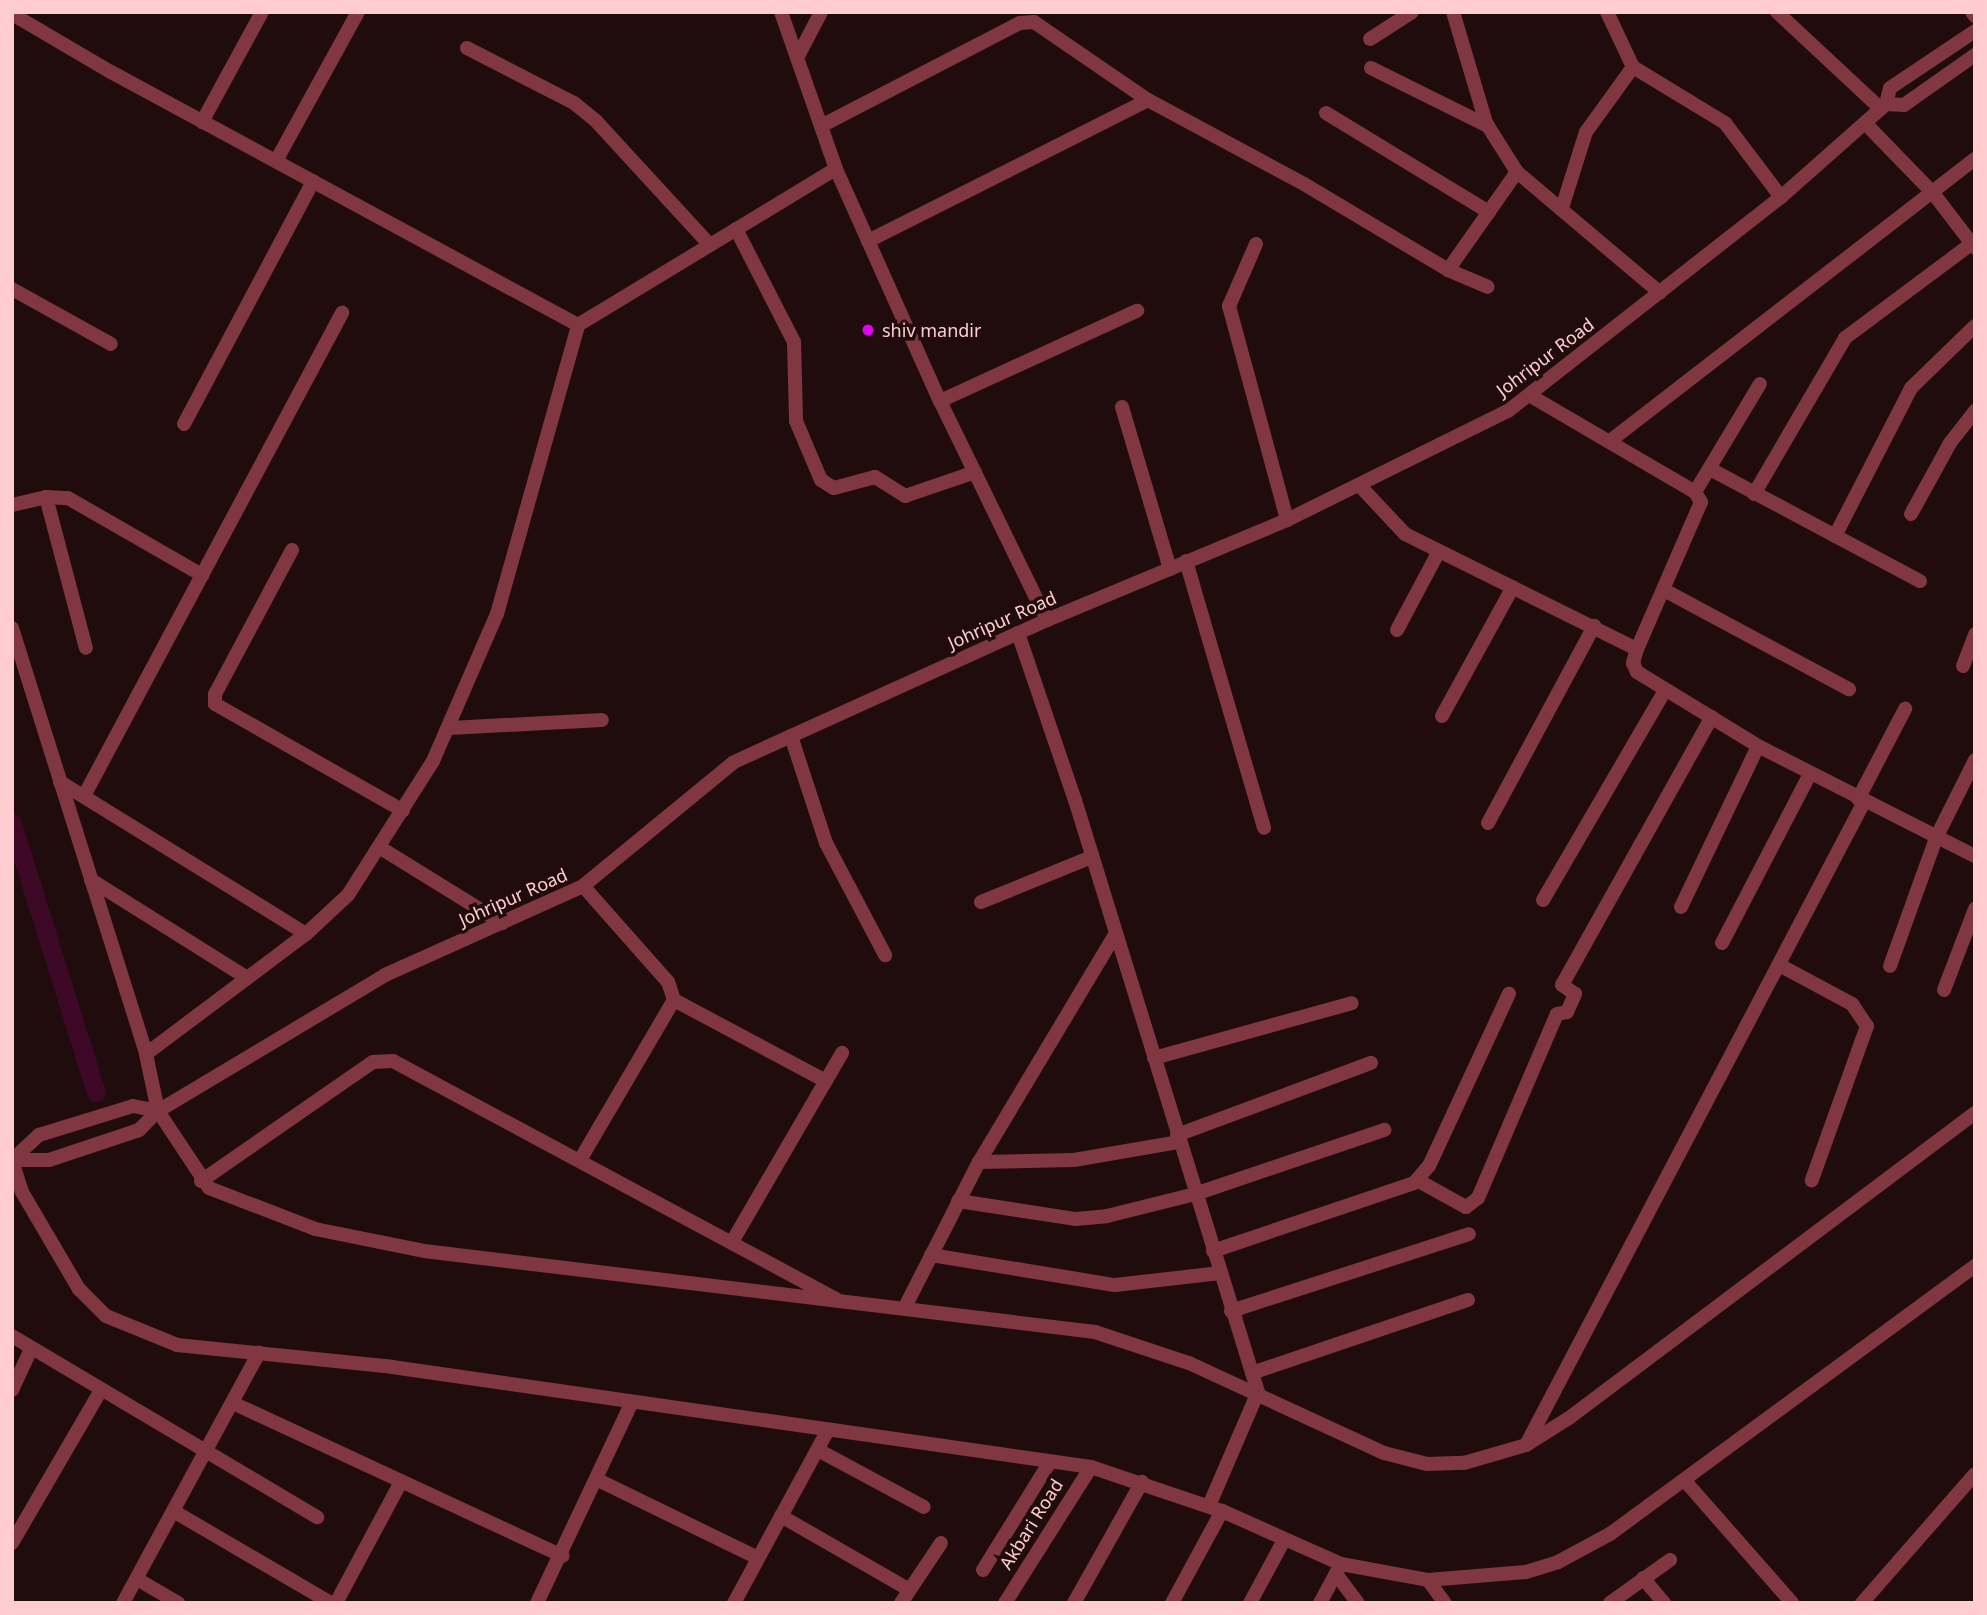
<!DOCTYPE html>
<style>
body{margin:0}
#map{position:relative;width:1987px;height:1615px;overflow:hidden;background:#200c0d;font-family:"Noto Sans",sans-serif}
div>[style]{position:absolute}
.canal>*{height:19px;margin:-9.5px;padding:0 9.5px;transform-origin:9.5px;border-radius:9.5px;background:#3d0825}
.minor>*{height:14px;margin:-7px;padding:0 7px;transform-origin:7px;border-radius:7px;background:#803741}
.tertiary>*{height:14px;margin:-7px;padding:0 7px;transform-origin:7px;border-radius:7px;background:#803741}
.dots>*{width:19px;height:19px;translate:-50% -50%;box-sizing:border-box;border:4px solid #200c0d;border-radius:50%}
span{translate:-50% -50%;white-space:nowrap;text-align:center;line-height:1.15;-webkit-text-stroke:7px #200c0d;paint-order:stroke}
.poi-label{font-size:18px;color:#ffcccf}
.left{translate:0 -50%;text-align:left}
.street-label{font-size:18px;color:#ffcccf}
.frame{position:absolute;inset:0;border:14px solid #ffcccf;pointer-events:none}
</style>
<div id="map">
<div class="canal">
<div style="left:12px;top:823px;width:282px;rotate:72.7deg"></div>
</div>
<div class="minor">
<div style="left:781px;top:12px;width:166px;rotate:70.7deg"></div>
<div style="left:836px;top:169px;width:254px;rotate:65.9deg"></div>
<div style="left:940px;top:401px;width:244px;rotate:64deg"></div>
<div style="left:1453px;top:12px;width:116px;rotate:73.4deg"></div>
<div style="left:1486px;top:123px;width:58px;rotate:57.7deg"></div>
<div style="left:1517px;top:172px;width:187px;rotate:40.2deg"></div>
<div style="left:1607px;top:12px;width:61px;rotate:64.7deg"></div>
<div style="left:1633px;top:67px;width:108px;rotate:31.3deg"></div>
<div style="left:1725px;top:123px;width:93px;rotate:52.9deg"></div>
<div style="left:1777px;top:12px;width:142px;rotate:43deg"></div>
<div style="left:1972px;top:12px;width:5px;rotate:53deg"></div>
<div style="left:12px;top:14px;width:115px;rotate:30.4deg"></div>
<div style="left:111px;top:72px;width:531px;rotate:28.45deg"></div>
<div style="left:1370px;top:39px;width:50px;rotate:-32.7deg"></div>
<div style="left:467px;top:48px;width:120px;rotate:27.2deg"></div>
<div style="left:574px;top:103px;width:28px;rotate:39deg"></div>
<div style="left:596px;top:121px;width:167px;rotate:47.4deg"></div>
<div style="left:797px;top:58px;width:52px;rotate:-62.4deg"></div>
<div style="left:1371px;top:68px;width:131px;rotate:26.4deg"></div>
<div style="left:1326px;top:113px;width:191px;rotate:31.3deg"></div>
<div style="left:202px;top:122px;width:125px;rotate:-61.4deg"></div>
<div style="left:1865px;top:123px;width:98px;rotate:45.8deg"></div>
<div style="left:1933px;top:193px;width:69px;rotate:52.6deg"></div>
<div style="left:821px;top:126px;width:224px;rotate:-27.4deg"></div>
<div style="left:1020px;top:23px;width:14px;rotate:-4deg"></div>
<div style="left:1034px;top:22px;width:138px;rotate:34.4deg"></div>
<div style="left:1148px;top:100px;width:177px;rotate:28.3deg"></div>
<div style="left:1304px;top:184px;width:168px;rotate:30.8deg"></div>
<div style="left:1448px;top:270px;width:43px;rotate:23deg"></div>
<div style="left:276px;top:161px;width:170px;rotate:-61.2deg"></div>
<div style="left:1562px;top:208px;width:80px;rotate:-72.5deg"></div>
<div style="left:1586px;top:132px;width:80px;rotate:-54.1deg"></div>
<div style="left:736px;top:229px;width:127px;rotate:62.8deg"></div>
<div style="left:794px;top:342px;width:79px;rotate:88.5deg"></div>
<div style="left:796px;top:421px;width:64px;rotate:67deg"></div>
<div style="left:821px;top:480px;width:15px;rotate:32deg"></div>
<div style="left:834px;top:488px;width:42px;rotate:-15deg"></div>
<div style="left:875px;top:477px;width:36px;rotate:32deg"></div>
<div style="left:905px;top:496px;width:74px;rotate:-18.9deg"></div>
<div style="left:868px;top:241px;width:313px;rotate:-26.7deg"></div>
<div style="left:1256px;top:244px;width:68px;rotate:113.5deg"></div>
<div style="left:1229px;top:306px;width:222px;rotate:74.8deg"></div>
<div style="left:1448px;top:270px;width:120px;rotate:-54.9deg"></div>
<div style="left:12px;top:289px;width:113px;rotate:29.1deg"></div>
<div style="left:1529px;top:395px;width:192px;rotate:30.3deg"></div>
<div style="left:1695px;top:492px;width:12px;rotate:59deg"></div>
<div style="left:1701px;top:502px;width:160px;rotate:113.5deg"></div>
<div style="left:1637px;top:649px;width:15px;rotate:106deg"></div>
<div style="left:1633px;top:663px;width:10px;rotate:66deg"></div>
<div style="left:1637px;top:672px;width:142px;rotate:31.4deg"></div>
<div style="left:1758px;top:746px;width:243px;rotate:26.9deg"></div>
<div style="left:940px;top:401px;width:217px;rotate:-24.6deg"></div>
<div style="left:1122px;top:407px;width:169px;rotate:73.5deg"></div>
<div style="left:184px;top:424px;width:275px;rotate:-62deg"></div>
<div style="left:1610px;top:441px;width:461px;rotate:-37.7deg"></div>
<div style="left:1710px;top:469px;width:238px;rotate:28.1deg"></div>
<div style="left:1360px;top:486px;width:66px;rotate:46.8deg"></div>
<div style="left:1405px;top:534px;width:259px;rotate:26.4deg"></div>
<div style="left:1695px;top:492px;width:126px;rotate:-59deg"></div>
<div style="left:1754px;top:494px;width:181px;rotate:-59.7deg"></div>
<div style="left:1845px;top:338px;width:162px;rotate:-36.7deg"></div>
<div style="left:46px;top:497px;width:156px;rotate:75.2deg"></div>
<div style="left:12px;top:505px;width:35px;rotate:-13deg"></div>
<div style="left:46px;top:497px;width:22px;rotate:3deg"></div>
<div style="left:68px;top:498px;width:155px;rotate:29.9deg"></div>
<div style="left:1911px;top:514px;width:81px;rotate:-61.2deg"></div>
<div style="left:1950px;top:443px;width:41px;rotate:-52deg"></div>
<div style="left:1835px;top:536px;width:166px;rotate:-62.8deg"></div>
<div style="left:1911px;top:388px;width:89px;rotate:-44.1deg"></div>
<div style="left:292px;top:550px;width:163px;rotate:118.1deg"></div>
<div style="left:215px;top:694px;width:10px;rotate:90deg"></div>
<div style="left:215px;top:704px;width:216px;rotate:29.6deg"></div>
<div style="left:1186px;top:561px;width:278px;rotate:73.7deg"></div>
<div style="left:1664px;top:590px;width:210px;rotate:28.2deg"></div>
<div style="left:12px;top:628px;width:447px;rotate:72.5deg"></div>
<div style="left:146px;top:1054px;width:58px;rotate:78.1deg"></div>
<div style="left:1397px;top:630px;width:89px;rotate:-62deg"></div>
<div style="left:1018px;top:633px;width:176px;rotate:71.2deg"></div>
<div style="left:1075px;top:800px;width:620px;rotate:72.82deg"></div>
<div style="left:1258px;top:1392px;width:124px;rotate:113.3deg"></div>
<div style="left:1963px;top:666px;width:34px;rotate:-69deg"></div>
<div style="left:1442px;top:716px;width:147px;rotate:-61.2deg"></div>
<div style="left:450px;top:728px;width:152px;rotate:-3deg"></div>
<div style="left:791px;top:736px;width:113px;rotate:71.9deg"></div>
<div style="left:826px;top:843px;width:127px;rotate:62.2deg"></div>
<div style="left:60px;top:782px;width:289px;rotate:31.7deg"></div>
<div style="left:84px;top:796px;width:548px;rotate:-61.89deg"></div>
<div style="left:1858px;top:799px;width:102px;rotate:-62.4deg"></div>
<div style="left:1488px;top:823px;width:224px;rotate:-61.7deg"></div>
<div style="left:379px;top:847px;width:145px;rotate:31.7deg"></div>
<div style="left:91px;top:880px;width:184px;rotate:32.1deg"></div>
<div style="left:1543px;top:900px;width:243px;rotate:-59.8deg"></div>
<div style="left:981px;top:902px;width:120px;rotate:-22.1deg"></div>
<div style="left:1681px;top:907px;width:178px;rotate:-64.4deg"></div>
<div style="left:1722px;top:943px;width:191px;rotate:-62.5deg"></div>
<div style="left:1781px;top:966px;width:81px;rotate:28.2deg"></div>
<div style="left:1852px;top:1004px;width:27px;rotate:56deg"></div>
<div style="left:1867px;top:1026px;width:164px;rotate:109.7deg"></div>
<div style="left:1890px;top:966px;width:136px;rotate:-70.2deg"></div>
<div style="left:1936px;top:838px;width:87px;rotate:-63.4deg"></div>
<div style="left:1944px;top:990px;width:87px;rotate:-69.1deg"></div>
<div style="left:674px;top:1000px;width:172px;rotate:28.1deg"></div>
<div style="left:146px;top:1054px;width:200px;rotate:-36.9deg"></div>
<div style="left:306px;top:934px;width:57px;rotate:-42.9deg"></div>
<div style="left:348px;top:895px;width:159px;rotate:-57.6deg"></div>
<div style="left:433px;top:761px;width:160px;rotate:-66.5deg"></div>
<div style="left:497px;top:614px;width:300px;rotate:-74.3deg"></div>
<div style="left:578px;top:325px;width:301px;rotate:-31.2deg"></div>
<div style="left:1154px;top:1058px;width:205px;rotate:-15.5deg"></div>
<div style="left:1177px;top:1135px;width:207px;rotate:-20.4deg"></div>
<div style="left:580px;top:1160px;width:186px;rotate:-59.6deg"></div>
<div style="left:674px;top:1000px;width:19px;rotate:-108deg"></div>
<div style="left:668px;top:982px;width:128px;rotate:-131.5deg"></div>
<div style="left:979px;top:1162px;width:95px;rotate:-1.2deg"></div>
<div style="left:1074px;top:1160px;width:107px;rotate:-9.7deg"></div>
<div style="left:1417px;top:1180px;width:56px;rotate:28.9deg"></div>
<div style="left:1466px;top:1207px;width:15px;rotate:-37deg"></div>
<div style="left:1478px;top:1198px;width:200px;rotate:-66.8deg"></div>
<div style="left:1557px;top:1014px;width:10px;rotate:-11deg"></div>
<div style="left:1567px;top:1012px;width:20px;rotate:-66deg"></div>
<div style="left:1575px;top:994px;width:16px;rotate:-145deg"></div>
<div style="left:1562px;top:985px;width:307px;rotate:-60.8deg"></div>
<div style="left:201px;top:1181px;width:209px;rotate:-34.7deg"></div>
<div style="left:373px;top:1062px;width:20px;rotate:-3deg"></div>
<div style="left:393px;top:1061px;width:503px;rotate:28.25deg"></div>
<div style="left:958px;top:1201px;width:118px;rotate:8.7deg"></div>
<div style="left:1075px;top:1219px;width:32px;rotate:-5deg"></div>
<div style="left:1107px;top:1216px;width:91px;rotate:-14deg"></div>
<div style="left:1195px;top:1194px;width:200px;rotate:-18.7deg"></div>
<div style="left:732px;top:1242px;width:219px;rotate:-59.8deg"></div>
<div style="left:1213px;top:1251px;width:212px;rotate:-18.7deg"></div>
<div style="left:1414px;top:1183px;width:23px;rotate:-49deg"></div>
<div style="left:1429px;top:1166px;width:190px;rotate:-65.1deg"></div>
<div style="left:931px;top:1255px;width:186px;rotate:9.3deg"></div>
<div style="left:1115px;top:1285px;width:106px;rotate:-6.5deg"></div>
<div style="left:905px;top:1307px;width:163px;rotate:-63deg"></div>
<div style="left:979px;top:1162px;width:267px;rotate:-59.1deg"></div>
<div style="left:1231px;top:1311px;width:250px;rotate:-17.9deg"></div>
<div style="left:12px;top:1336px;width:355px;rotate:30.7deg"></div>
<div style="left:1252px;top:1373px;width:228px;rotate:-18.7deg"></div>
<div style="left:12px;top:1390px;width:45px;rotate:-65.1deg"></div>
<div style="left:235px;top:1404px;width:361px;rotate:24.9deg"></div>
<div style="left:1526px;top:1445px;width:726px;rotate:-62.27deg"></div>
<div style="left:818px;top:1450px;width:120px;rotate:28.3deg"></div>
<div style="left:596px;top:1479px;width:180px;rotate:26deg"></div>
<div style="left:1685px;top:1481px;width:162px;rotate:48.7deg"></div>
<div style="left:175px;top:1512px;width:181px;rotate:30.3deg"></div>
<div style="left:781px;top:1516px;width:146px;rotate:29.9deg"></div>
<div style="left:12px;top:1543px;width:177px;rotate:-59.8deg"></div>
<div style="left:983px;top:1570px;width:127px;rotate:-58.2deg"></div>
<div style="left:1336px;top:1574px;width:36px;rotate:53deg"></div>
<div style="left:1643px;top:1578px;width:33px;rotate:50deg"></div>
<div style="left:137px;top:1579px;width:48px;rotate:30.3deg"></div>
<div style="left:1428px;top:1580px;width:29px;rotate:54deg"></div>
<div style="left:123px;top:1603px;width:285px;rotate:-61.5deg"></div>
<div style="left:336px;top:1603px;width:137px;rotate:-61.8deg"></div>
<div style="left:537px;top:1603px;width:222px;rotate:-64.7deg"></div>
<div style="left:734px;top:1603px;width:195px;rotate:-61.5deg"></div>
<div style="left:901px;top:1603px;width:72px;rotate:-56.3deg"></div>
<div style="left:1005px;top:1603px;width:161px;rotate:-57.7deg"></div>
<div style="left:1074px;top:1603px;width:139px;rotate:-60.7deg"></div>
<div style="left:1172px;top:1603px;width:105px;rotate:-61.5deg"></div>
<div style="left:1250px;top:1603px;width:72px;rotate:-61.6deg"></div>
<div style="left:1320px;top:1603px;width:44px;rotate:-61.7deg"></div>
<div style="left:1610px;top:1603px;width:74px;rotate:-35.6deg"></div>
<div style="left:1862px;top:1603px;width:171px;rotate:-48.8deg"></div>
</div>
<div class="tertiary">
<div style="left:1886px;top:104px;width:16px;rotate:-76deg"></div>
<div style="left:1890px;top:88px;width:102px;rotate:-33.8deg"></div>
<div style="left:12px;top:1160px;width:37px"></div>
<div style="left:49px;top:1160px;width:95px;rotate:-18.4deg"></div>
<div style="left:139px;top:1130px;width:27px;rotate:-45deg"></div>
<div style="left:158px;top:1111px;width:265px;rotate:-30.9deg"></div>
<div style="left:385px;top:975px;width:217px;rotate:-24.2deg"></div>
<div style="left:583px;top:886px;width:195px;rotate:-39.4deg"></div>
<div style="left:734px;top:762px;width:344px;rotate:-24.4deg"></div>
<div style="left:1047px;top:620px;width:260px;rotate:-22.6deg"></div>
<div style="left:1287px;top:520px;width:246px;rotate:-26.3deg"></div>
<div style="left:1508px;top:411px;width:347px;rotate:-38.1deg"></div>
<div style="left:1781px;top:197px;width:140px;rotate:-41.5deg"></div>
<div style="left:1886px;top:104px;width:18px;rotate:3deg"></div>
<div style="left:1904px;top:105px;width:87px;rotate:-35.2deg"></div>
<div style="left:12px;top:1160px;width:37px;rotate:-43deg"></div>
<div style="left:39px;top:1135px;width:98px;rotate:-17.1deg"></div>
<div style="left:133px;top:1106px;width:25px;rotate:11deg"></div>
<div style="left:158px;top:1111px;width:92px;rotate:56.5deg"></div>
<div style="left:209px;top:1188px;width:114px;rotate:21.1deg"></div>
<div style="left:315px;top:1229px;width:111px;rotate:11.4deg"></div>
<div style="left:424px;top:1251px;width:676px;rotate:6.88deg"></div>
<div style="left:1095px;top:1332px;width:99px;rotate:18.3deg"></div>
<div style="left:1189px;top:1363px;width:215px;rotate:24.8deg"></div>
<div style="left:1384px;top:1453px;width:44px;rotate:14.3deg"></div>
<div style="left:1427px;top:1464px;width:37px;rotate:-2deg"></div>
<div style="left:1464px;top:1463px;width:65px;rotate:-16.2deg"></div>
<div style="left:1526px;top:1445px;width:51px;rotate:-32.1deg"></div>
<div style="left:1569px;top:1418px;width:508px;rotate:-36.92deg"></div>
<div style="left:12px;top:1161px;width:33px;rotate:72deg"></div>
<div style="left:22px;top:1192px;width:113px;rotate:59.6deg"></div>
<div style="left:79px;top:1289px;width:38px;rotate:45deg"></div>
<div style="left:106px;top:1316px;width:77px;rotate:22.2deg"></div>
<div style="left:177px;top:1345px;width:216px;rotate:5.8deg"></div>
<div style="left:392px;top:1367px;width:706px;rotate:8.14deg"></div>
<div style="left:1091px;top:1467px;width:138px;rotate:18.6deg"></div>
<div style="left:1222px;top:1511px;width:130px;rotate:24deg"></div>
<div style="left:1341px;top:1564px;width:88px;rotate:10.4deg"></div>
<div style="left:1428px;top:1580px;width:98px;rotate:-4.7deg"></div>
<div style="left:1526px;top:1572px;width:34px;rotate:-17deg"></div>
<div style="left:1558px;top:1562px;width:59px;rotate:-28.3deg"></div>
<div style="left:1610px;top:1534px;width:453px;rotate:-36.3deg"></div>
</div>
<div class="dots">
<div style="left:868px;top:330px;background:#e300f7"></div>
</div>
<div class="poi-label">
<span class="left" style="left:882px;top:330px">shiv mandir</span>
</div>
<div class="street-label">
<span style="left:1545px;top:357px;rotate:-37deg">Johripur Road</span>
<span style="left:1002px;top:620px;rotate:-24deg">Johripur Road</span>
<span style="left:513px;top:897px;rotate:-24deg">Johripur Road</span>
<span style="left:1031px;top:1524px;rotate:-58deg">Akbari Road</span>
</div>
<div class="frame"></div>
</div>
